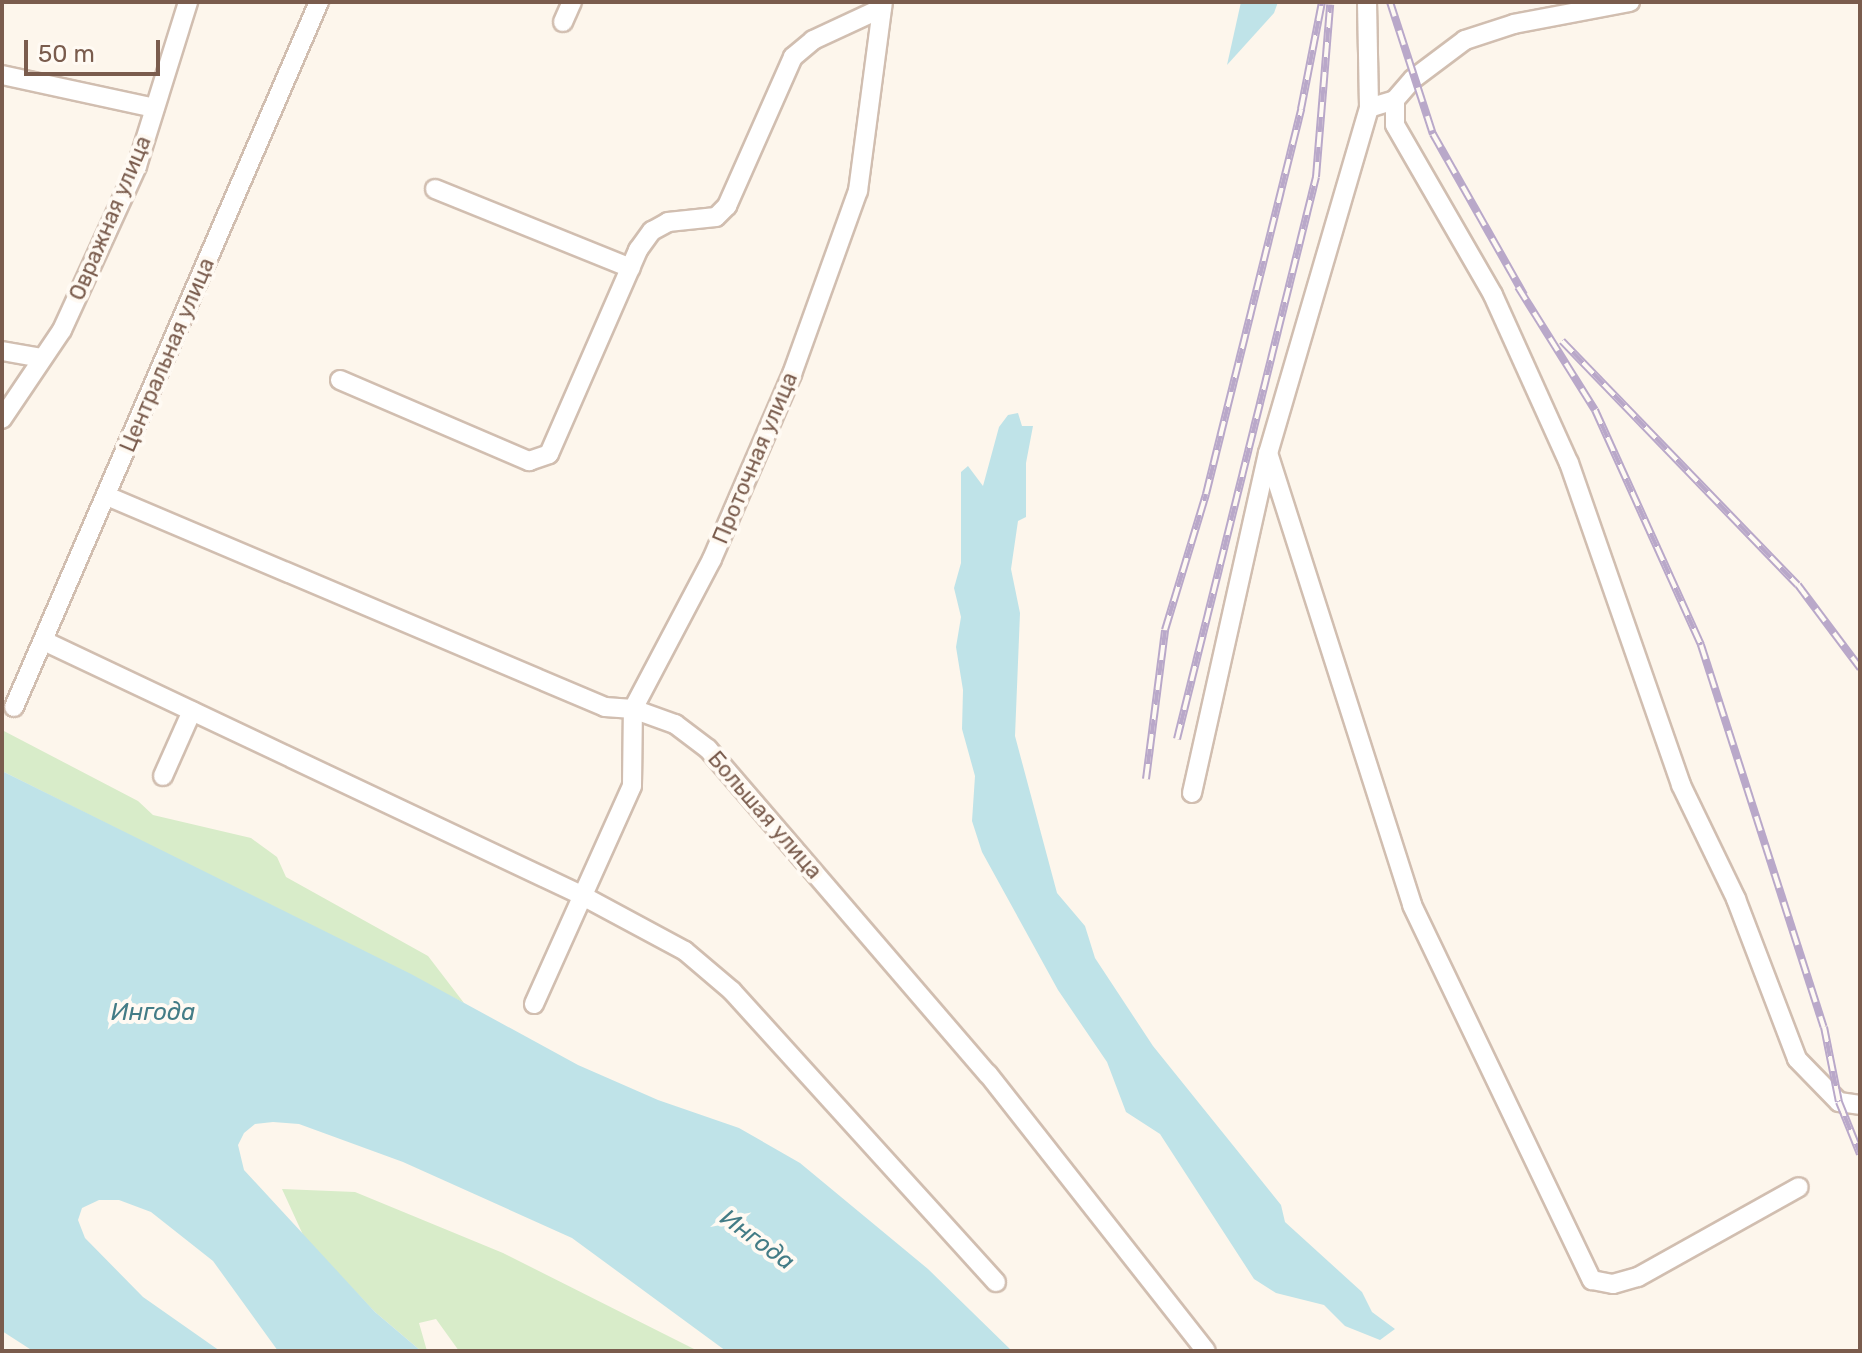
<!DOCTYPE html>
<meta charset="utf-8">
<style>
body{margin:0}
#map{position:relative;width:1862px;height:1353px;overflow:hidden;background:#fdf6ec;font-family:Rubik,sans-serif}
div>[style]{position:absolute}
.green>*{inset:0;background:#d8ecc9}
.water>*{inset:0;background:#bfe3e8}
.roads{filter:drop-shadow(2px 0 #d1beb0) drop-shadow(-2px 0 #d1beb0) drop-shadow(0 2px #d1beb0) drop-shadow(0 -2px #d1beb0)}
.street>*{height:18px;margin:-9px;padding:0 9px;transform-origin:9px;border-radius:9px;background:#fff}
.rail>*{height:8px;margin-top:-4px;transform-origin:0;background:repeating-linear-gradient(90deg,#fffaf3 0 15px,#b9a8c9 0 30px);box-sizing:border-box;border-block:2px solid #b9a8c9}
span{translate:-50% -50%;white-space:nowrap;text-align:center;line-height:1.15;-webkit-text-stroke:8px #fffaf3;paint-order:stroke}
.street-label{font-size:22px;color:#7a5c4d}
.water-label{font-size:24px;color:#437c86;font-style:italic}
.frame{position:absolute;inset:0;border:4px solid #7a5c4d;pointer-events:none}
.scale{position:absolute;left:24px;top:40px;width:136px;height:36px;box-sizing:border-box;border:4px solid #7a5c4d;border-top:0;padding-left:10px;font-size:24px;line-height:28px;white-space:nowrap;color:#7a5c4d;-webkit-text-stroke:6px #fffaf3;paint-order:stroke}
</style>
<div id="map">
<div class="green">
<div style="clip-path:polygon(2px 730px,138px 801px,153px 815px,251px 838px,277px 857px,286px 877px,428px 956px,464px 1003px,2px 771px)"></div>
<div style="clip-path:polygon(282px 1189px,355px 1192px,503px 1253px,698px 1351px,459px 1351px,436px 1319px,419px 1323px,427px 1351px,421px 1351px,375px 1312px,304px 1237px)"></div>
</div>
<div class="water">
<div style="clip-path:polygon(1241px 2px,1278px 2px,1274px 13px,1227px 65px)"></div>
<div style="clip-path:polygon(1018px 413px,1022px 426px,1033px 426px,1026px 463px,1026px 517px,1018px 521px,1011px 569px,1020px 613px,1015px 736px,1057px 893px,1085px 926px,1095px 958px,1153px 1046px,1281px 1205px,1285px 1222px,1362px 1292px,1372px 1312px,1395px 1329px,1380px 1340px,1345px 1326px,1324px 1305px,1276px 1293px,1254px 1279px,1160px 1134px,1126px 1112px,1107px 1062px,1058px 990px,982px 852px,972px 821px,975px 776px,962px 729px,963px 690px,956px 647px,961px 617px,954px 588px,961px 563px,961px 472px,968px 466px,983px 486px,999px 427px,1008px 415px)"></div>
<div style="clip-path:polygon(2px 771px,411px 974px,578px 1065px,658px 1100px,739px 1128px,800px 1163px,928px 1269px,1012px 1351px,726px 1351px,572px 1238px,403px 1162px,299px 1124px,273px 1122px,255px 1124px,244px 1133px,238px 1145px,244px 1170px,375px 1312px,421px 1351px,278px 1351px,213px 1261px,151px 1212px,119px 1200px,99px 1200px,82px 1208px,78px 1220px,85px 1238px,143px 1297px,220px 1351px,33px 1351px,2px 1331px)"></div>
</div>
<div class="roads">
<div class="street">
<div style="left:1367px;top:2px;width:106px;rotate:88.9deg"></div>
<div style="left:1630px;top:2px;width:118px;rotate:169.3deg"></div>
<div style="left:1514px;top:24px;width:52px;rotate:161.9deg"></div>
<div style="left:1465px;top:40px;width:65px;rotate:143.1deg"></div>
<div style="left:1413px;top:79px;width:28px;rotate:131deg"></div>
<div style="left:1395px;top:100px;width:25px;rotate:90deg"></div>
<div style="left:1395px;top:125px;width:196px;rotate:60deg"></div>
<div style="left:1493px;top:295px;width:184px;rotate:65.7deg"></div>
<div style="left:1569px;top:463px;width:341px;rotate:70.8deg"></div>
<div style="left:1681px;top:785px;width:127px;rotate:64.2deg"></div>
<div style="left:1736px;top:899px;width:171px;rotate:69.1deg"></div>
<div style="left:1797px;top:1059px;width:60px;rotate:45.7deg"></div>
<div style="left:1839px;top:1102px;width:21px;rotate:8deg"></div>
<div style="left:563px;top:22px;width:22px;rotate:-66deg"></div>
<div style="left:2px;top:75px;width:156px;rotate:12.2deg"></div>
<div style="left:1395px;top:100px;width:27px;rotate:163deg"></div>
<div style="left:1369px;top:108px;width:359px;rotate:106.3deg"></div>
<div style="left:1268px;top:453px;width:474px;rotate:72.3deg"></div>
<div style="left:1412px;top:905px;width:416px;rotate:64.4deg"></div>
<div style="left:1592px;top:1280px;width:21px;rotate:11deg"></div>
<div style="left:1613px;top:1284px;width:26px;rotate:-16deg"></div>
<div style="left:1638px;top:1277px;width:184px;rotate:-29.2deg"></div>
<div style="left:435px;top:189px;width:211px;rotate:22deg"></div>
<div style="left:2px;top:351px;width:41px;rotate:9.9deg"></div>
<div style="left:340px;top:380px;width:206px;rotate:23.2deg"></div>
<div style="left:529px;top:461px;width:21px;rotate:-19deg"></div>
<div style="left:549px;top:454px;width:223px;rotate:-66.4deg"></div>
<div style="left:638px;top:250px;width:24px;rotate:-54deg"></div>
<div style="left:652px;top:231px;width:18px;rotate:-29deg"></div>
<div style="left:668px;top:222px;width:48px;rotate:-5.9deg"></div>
<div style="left:716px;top:217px;width:16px;rotate:-45deg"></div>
<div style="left:727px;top:206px;width:163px;rotate:-66.1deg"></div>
<div style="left:793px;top:57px;width:26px;rotate:-40deg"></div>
<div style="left:813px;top:40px;width:76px;rotate:-24.9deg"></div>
<div style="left:2px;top:419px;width:107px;rotate:-56deg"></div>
<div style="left:62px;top:330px;width:180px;rotate:-65.4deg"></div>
<div style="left:137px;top:166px;width:172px;rotate:-72.7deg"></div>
<div style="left:107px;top:496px;width:541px;rotate:22.96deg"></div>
<div style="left:605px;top:707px;width:28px;rotate:4deg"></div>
<div style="left:633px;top:709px;width:45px;rotate:19.7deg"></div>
<div style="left:675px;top:724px;width:41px;rotate:37.1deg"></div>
<div style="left:708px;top:749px;width:429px;rotate:49.3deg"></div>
<div style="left:988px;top:1074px;width:352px;rotate:51.8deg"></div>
<div style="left:44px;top:641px;width:594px;rotate:25.31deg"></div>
<div style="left:581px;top:895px;width:118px;rotate:28.3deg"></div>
<div style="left:685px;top:951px;width:62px;rotate:40.4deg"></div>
<div style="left:732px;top:991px;width:393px;rotate:47.8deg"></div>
<div style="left:14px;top:707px;width:768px;rotate:-66.61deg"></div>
<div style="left:163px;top:776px;width:71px;rotate:-66deg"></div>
<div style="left:1192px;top:793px;width:348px;rotate:-77.4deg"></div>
<div style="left:534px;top:1004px;width:239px;rotate:-65.8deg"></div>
<div style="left:632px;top:786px;width:77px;rotate:-89.3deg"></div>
<div style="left:633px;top:709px;width:170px;rotate:-62.2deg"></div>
<div style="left:712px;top:559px;width:202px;rotate:-66.6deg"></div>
<div style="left:792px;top:374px;width:195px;rotate:-70.2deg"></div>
<div style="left:858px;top:191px;width:191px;rotate:-82.5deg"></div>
</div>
</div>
<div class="rail">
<div style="left:1390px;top:2px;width:139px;rotate:72deg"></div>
<div style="left:1433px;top:134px;width:185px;rotate:60.5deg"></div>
<div style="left:1518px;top:287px;width:145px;rotate:58deg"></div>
<div style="left:1595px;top:410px;width:258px;rotate:65.7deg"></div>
<div style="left:1701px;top:645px;width:401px;rotate:72.2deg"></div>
<div style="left:1824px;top:1027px;width:76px;rotate:78.7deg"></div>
<div style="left:1839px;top:1102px;width:56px;rotate:68deg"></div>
<div style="left:1562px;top:341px;width:339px;rotate:46deg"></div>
<div style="left:1798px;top:585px;width:104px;rotate:53.2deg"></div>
<div style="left:1177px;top:739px;width:579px;rotate:-76.11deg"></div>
<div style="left:1316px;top:177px;width:173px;rotate:-85.3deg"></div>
<div style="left:1146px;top:779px;width:150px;rotate:-82.7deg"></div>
<div style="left:1165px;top:630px;width:142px;rotate:-73.2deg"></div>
<div style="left:1206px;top:494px;width:397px;rotate:-76.1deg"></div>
<div style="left:1301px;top:109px;width:109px;rotate:-78.9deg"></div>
</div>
<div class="street-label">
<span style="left:110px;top:218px;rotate:-67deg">Овражная улица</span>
<span style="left:167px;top:355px;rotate:-67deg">Центральная улица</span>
<span style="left:755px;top:458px;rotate:-67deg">Проточная улица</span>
<span style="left:765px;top:815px;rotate:49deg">Большая улица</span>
</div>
<div class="water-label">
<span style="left:153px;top:1013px">Ингода</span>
<span style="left:757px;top:1240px;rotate:36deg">Ингода</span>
</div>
<div class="frame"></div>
<div class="scale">50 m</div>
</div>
